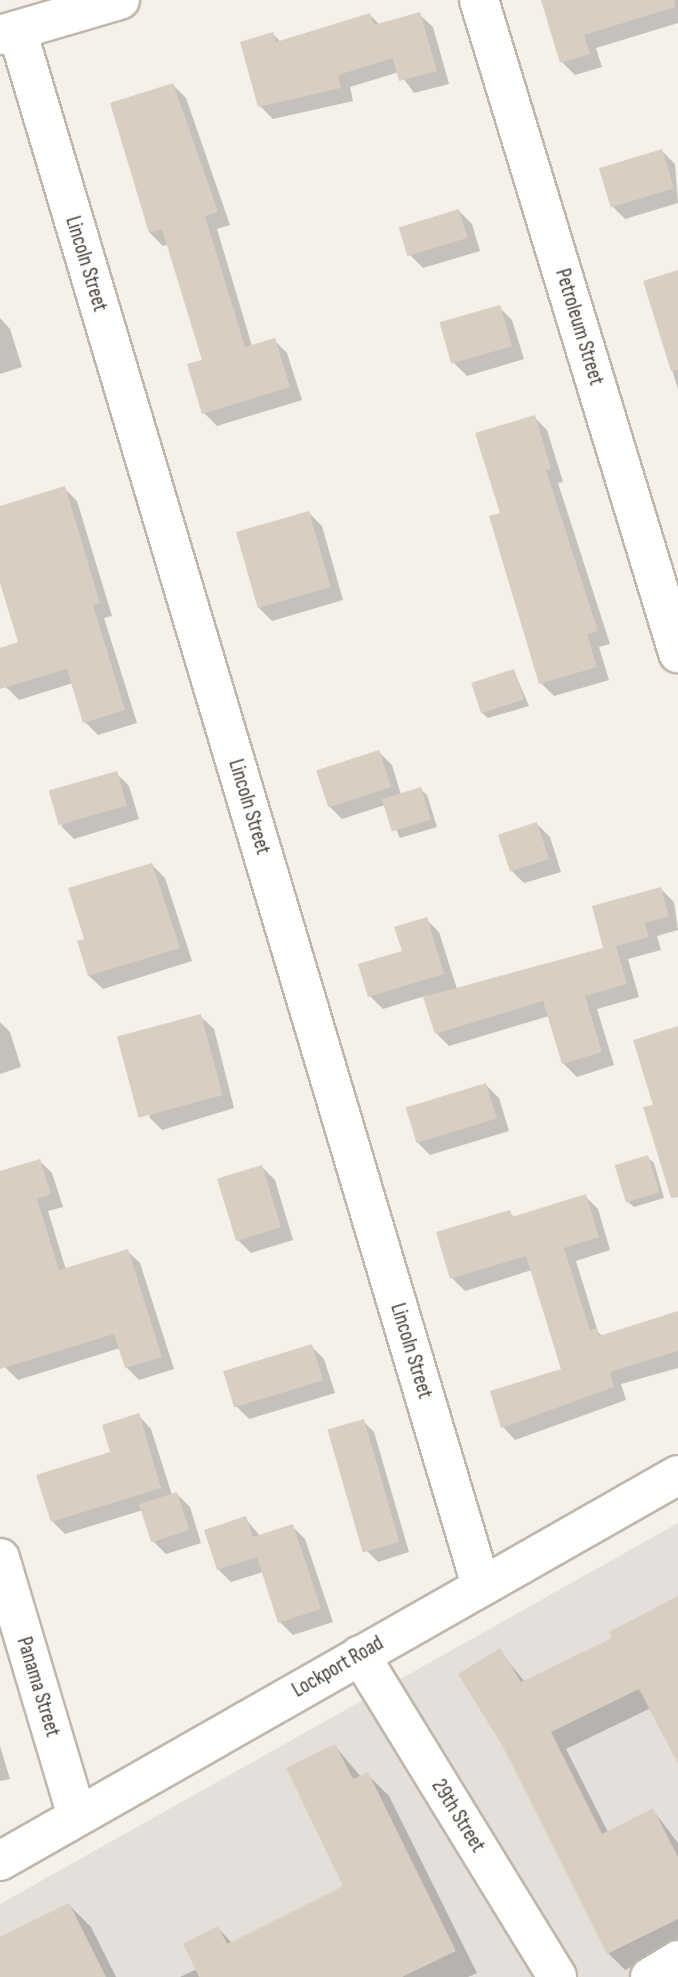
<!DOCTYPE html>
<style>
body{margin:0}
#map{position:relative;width:678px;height:1977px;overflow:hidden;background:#f5f0ea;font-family:"Sofia Sans Condensed",sans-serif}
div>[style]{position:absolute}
.industrial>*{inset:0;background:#e4dfdb}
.shadow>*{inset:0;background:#0003}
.building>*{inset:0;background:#d9cec2;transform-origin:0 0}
.roads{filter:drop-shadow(2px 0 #c0b7ac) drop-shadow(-2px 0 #c0b7ac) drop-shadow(0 2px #c0b7ac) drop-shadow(0 -2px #c0b7ac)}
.minor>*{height:38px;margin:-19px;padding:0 19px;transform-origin:19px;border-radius:19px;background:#fff}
.tertiary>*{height:38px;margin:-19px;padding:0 19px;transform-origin:19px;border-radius:19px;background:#fff}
span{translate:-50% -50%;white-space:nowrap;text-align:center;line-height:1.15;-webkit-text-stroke:5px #fff;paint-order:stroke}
.street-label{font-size:21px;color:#494038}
</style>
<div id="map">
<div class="industrial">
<div style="clip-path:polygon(678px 1523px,678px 1977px,0 1977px,0 1904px)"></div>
</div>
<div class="shadow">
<div style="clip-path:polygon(543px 0,678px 0,678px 23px,596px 48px,602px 67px,575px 75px,562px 62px)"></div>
<div style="clip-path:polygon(419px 14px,433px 27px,449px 84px,414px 93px,399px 72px,350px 87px,353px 101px,273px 119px,260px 106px,273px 34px,281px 42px,370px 15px,380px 25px)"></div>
<div style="clip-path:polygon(173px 85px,186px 98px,230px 225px,217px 229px,252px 346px,274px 340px,287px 353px,302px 400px,217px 426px,204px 413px,204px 361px,169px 244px,163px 246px,150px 233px)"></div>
<div style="clip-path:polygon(662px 151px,675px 164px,678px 203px,625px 219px,612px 206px)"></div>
<div style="clip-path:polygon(459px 211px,472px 224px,480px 251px,423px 268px,410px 255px)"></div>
<div style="clip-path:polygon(678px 272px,678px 389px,645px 282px)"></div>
<div style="clip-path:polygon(499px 307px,512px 320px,524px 359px,467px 376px,454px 363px)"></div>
<div style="clip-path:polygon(0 318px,10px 329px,22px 367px,0 374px)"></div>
<div style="clip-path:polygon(534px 417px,547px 430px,563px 482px,558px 483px,610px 644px,599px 647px,609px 680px,554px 696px,541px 683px,502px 514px)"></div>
<div style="clip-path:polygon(64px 488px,77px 501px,112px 616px,104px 618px,137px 723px,98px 735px,85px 722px,73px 683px,19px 700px,6px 687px,0 668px,0 649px,20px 643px,0 575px,0 508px)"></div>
<div style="clip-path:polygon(309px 513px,322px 526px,343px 600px,272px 621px,259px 608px)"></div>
<div style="clip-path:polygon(514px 671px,529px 706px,488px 718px,481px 712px)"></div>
<div style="clip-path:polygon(379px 752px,392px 765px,401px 795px,420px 789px,427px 795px,437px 827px,400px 838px,385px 805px,342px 819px,329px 806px)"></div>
<div style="clip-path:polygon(116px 773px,129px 786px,139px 819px,74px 839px,61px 826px)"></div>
<div style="clip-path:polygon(537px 824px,550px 837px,561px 872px,524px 883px,511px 870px)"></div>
<div style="clip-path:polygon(152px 865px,165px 878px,192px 961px,103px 989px,89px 976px,86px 940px)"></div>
<div style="clip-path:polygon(661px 889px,674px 902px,678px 930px,657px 936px,661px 950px,628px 959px,639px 997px,597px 1009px,614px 1065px,577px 1077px,564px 1064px,549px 1016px,449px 1046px,436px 1033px,425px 996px,383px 1009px,370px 996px,426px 919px,439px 932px,457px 989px,605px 949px)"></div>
<div style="clip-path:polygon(200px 1016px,214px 1029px,234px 1108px,162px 1130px,149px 1117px)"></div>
<div style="clip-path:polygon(0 1022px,10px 1032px,21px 1067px,0 1074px)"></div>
<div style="clip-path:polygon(486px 1085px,499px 1098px,509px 1131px,430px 1155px,417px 1142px)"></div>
<div style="clip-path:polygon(647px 1157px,654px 1163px,664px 1198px,634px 1207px,627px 1201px)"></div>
<div style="clip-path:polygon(40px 1161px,52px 1173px,63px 1207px,48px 1211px,66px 1270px,127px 1251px,140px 1263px,174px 1369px,139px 1380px,126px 1367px,120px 1348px,18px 1380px,5px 1367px,0 1350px,0 1173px)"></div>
<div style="clip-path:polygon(262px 1167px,275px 1180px,293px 1240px,251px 1253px,238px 1240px)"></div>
<div style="clip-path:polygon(585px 1196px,598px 1209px,610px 1250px,576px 1261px,598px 1332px,602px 1336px,678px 1313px,678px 1368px,621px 1384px,626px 1400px,515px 1440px,503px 1427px,563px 1371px,532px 1270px,465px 1291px,452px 1278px,509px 1212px,515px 1218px)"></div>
<div style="clip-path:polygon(311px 1346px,324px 1359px,335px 1393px,249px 1419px,236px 1406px)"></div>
<div style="clip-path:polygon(138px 1415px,151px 1429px,172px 1495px,177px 1494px,190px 1507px,201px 1543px,166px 1554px,153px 1541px,143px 1510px,65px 1534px,52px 1521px,112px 1453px)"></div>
<div style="clip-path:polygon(363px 1421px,374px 1432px,409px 1552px,378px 1562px,367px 1551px)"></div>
<div style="clip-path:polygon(245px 1518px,260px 1536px,292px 1526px,305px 1539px,333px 1622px,293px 1635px,280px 1622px,263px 1572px,231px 1582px,218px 1569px)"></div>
<div style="clip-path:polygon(678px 1596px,678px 1748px,651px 1708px,566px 1749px,608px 1832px,653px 1810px,678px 1843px,678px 1944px,625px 1970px,608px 1953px,504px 1746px,499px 1650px,525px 1682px,615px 1639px)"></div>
<div style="clip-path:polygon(0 1746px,10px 1779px,0 1781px)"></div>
<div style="clip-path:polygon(335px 1746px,361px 1777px,367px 1774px,389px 1796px,477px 1973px,468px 1977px,180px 1977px,197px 1969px,218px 1928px,232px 1943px,346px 1887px)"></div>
<div style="clip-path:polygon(69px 1905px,91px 1927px,116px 1977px,0 1977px,0 1939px)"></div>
</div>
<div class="building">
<div style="clip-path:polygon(541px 0,674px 0,675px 7px,584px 35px,590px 54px,560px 63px)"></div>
<div style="clip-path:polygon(420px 12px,437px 71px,399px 81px,393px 58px,338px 75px,341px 88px,258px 107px,240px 42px,273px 32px,276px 42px,370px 13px,374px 25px)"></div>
<div style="clip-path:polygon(173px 83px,218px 212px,205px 216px,245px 347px,275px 338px,290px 387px,202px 414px,187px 364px,202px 360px,162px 229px,149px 233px,110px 103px)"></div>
<div style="left:662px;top:149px;width:41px;height:66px;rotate:73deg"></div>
<div style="left:459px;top:209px;width:30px;height:63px;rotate:73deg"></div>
<div style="clip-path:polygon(678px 270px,678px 370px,671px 371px,643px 281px)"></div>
<div style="left:500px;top:305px;width:43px;height:63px;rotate:74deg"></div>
<div style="clip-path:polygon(535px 415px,551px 469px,546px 470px,598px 631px,587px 634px,597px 667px,539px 684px,489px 516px,500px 513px,475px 433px)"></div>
<div style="clip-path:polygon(65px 486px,100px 603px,93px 605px,125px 710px,83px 723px,67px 669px,0 689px,0 648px,18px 642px,0 583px,0 506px)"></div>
<div style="left:309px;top:511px;width:79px;height:76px;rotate:74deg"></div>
<div style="left:514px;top:669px;width:32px;height:45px;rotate:72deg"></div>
<div style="left:379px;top:750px;width:39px;height:66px;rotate:72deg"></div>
<div style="left:117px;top:771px;width:36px;height:71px;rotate:74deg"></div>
<div style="left:421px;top:787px;width:34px;height:41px;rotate:73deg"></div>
<div style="left:537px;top:822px;width:39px;height:41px;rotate:72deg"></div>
<div style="clip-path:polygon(152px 863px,180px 948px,88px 976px,77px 941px,84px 939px,68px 888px)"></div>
<div style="clip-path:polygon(661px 887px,669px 916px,645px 923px,649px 937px,616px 946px,627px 984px,585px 996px,602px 1052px,562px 1064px,543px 1001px,435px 1034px,423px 997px,603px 948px,592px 906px)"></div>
<div style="clip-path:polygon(427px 917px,444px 974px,368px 997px,358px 964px,402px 951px,394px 927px)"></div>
<div style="left:201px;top:1014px;width:84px;height:87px;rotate:75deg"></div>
<div style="clip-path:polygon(678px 1026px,678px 1197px,671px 1198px,643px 1107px,653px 1105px,633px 1040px)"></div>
<div style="left:486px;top:1083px;width:37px;height:84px;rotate:73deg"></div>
<div style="left:648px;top:1155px;width:39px;height:35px;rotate:73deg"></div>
<div style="clip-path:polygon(40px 1159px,51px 1194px,37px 1199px,59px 1270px,128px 1249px,162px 1357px,125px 1368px,114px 1334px,0 1369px,0 1171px)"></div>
<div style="left:262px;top:1165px;width:65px;height:47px;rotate:73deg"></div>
<div style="clip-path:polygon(586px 1194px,599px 1237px,564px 1248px,590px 1331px,596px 1328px,599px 1336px,678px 1311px,678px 1351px,610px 1372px,614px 1387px,501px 1428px,490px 1391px,561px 1369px,526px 1256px,450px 1279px,436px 1232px,510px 1210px,512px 1217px)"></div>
<div style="left:312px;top:1344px;width:38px;height:93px;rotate:73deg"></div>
<div style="clip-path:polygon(139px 1413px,161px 1488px,51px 1522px,36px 1475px,110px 1452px,102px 1425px)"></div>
<div style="left:364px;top:1419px;width:128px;height:38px;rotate:74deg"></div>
<div style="left:177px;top:1492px;width:40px;height:40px;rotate:72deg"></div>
<div style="clip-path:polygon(246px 1516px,253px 1537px,293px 1524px,321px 1609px,278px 1623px,257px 1557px,217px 1570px,204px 1530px)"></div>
<div style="clip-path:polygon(678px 1596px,678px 1764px,639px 1689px,551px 1732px,602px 1834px,653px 1808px,678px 1857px,678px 1919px,607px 1954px,503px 1747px,458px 1674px,500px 1648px,521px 1682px,612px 1638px,609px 1632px)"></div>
<div style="clip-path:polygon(335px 1744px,353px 1779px,368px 1772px,456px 1951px,402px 1977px,199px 1977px,183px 1944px,218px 1926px,227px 1944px,343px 1886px,286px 1768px)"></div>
<div style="clip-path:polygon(69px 1903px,106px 1977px,0 1977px,0 1937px)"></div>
</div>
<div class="roads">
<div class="minor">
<div style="left:479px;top:0;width:683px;rotate:73.05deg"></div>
<div style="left:17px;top:30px;width:1623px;rotate:73.39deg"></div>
<div style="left:0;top:35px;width:125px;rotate:-16.3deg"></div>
<div style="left:0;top:1558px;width:269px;rotate:73.4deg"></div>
<div style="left:360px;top:1655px;width:377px;rotate:58.5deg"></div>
<div style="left:650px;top:1977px;width:33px;rotate:-31deg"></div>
</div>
<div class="tertiary">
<div style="left:0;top:1861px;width:780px;rotate:-29.65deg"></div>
</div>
</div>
<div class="street-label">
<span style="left:86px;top:264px;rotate:73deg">Lincoln Street</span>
<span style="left:579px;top:327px;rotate:73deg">Petroleum Street</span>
<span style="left:249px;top:807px;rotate:73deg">Lincoln Street</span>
<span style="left:411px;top:1351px;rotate:73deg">Lincoln Street</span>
<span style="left:338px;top:1667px;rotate:-30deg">Lockport Road</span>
<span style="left:38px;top:1687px;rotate:73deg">Panama Street</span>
<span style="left:458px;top:1816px;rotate:58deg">29th Street</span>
</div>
</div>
